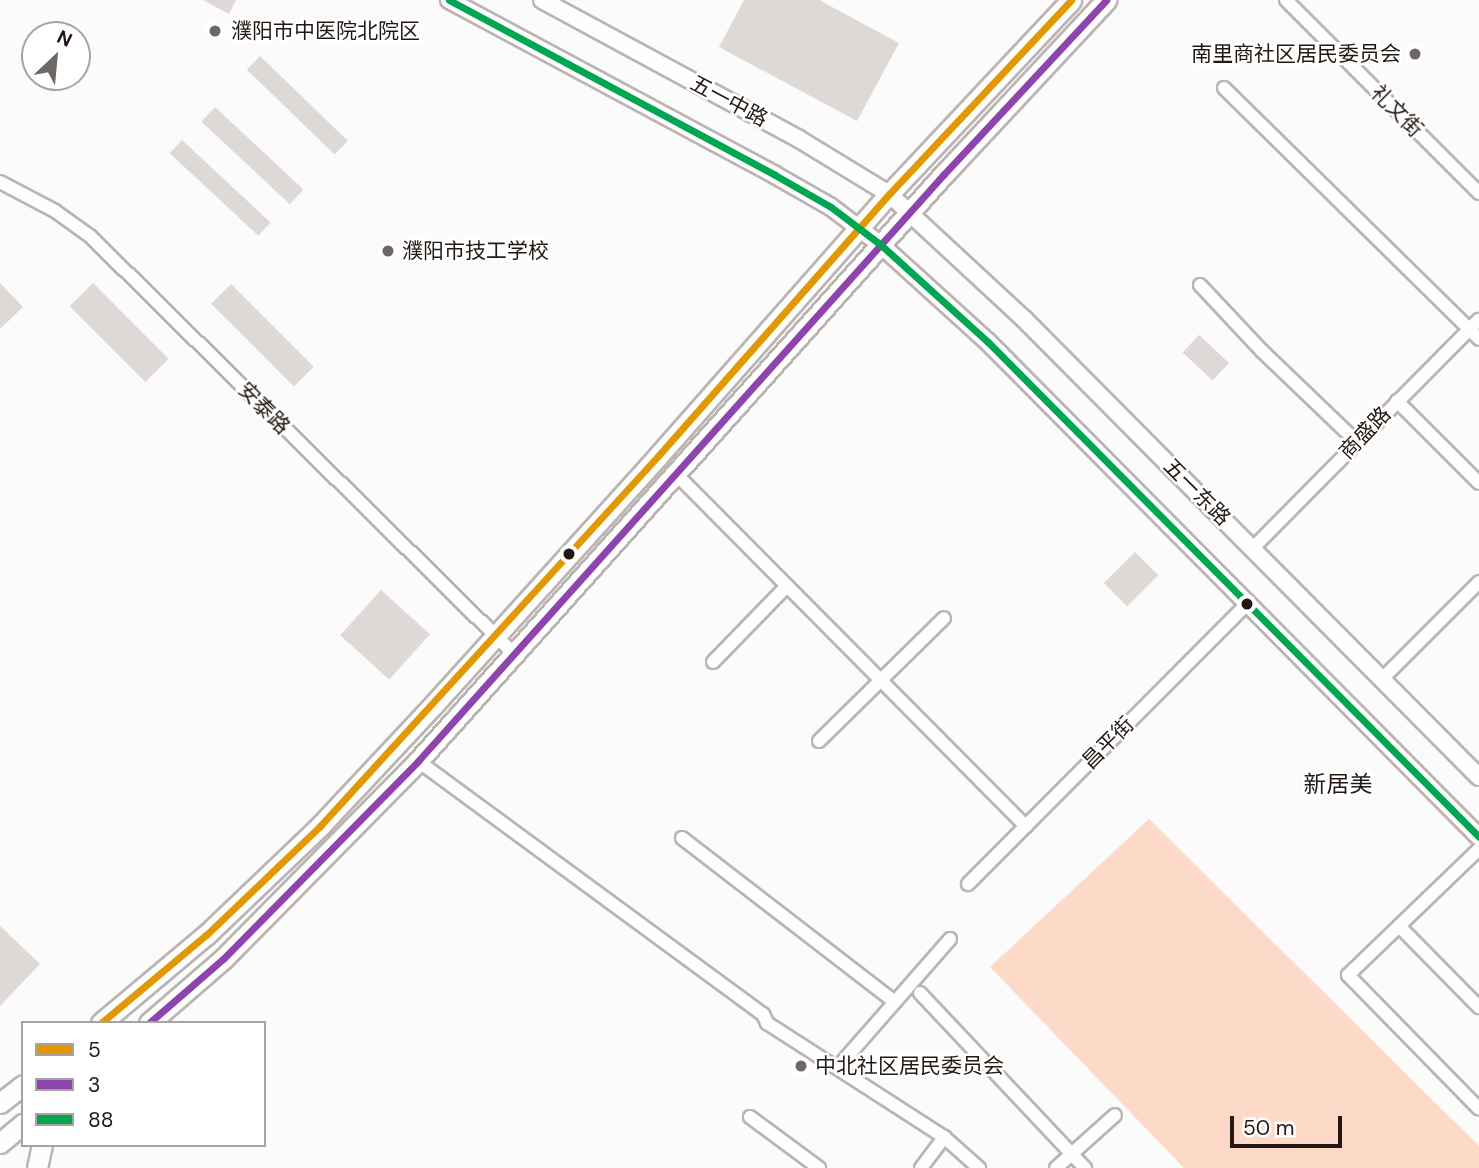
<!DOCTYPE html>
<meta charset="utf-8">
<style>
body{margin:0}
#map{position:relative;width:1479px;height:1168px;overflow:hidden;background:#fbfbfb;font-family:"DM Sans","Noto Sans SC",sans-serif}
div>[style]{position:absolute}
.green>*{inset:0;background:#fdd9c8}
.building>*{inset:0;background:#ded8d6;transform-origin:0 0}
.roads{filter:drop-shadow(2px 0 #bab4b2) drop-shadow(-2px 0 #bab4b2) drop-shadow(0 2px #bab4b2) drop-shadow(0 -2px #bab4b2)}
.minor>*{height:12px;margin:-6px;padding:0 6px;transform-origin:6px;border-radius:6px;background:#fefefe}
.tertiary>*{height:16px;margin:-8px;padding:0 8px;transform-origin:8px;border-radius:8px;background:#fefefe}
.primary>*{height:19px;margin:-9.5px;padding:0 9.5px;transform-origin:9.5px;border-radius:9.5px;background:#fefefe}
.bus-1>*{height:7px;margin:-3.5px;padding:0 3.5px;transform-origin:3.5px;border-radius:3.5px;background:#e29802}
.bus-2>*{height:7px;margin:-3.5px;padding:0 3.5px;transform-origin:3.5px;border-radius:3.5px;background:#8e44ad}
.bus-3>*{height:7px;margin:-3.5px;padding:0 3.5px;transform-origin:3.5px;border-radius:3.5px;background:#00a651}
.dots>*{width:19px;height:19px;translate:-50% -50%;box-sizing:border-box;border:4px solid #fff;border-radius:50%}
span{translate:-50% -50%;white-space:nowrap;text-align:center;line-height:1.15;-webkit-text-stroke:5px #fff;paint-order:stroke}
.poi-label{font-size:21px;color:#231812}
.left{translate:0 -50%;text-align:left}
.right{translate:-100% -50%;text-align:right}
.street-label{font-size:21px;color:#231812}
.neighbourhood-label{font-size:23px;color:#231812}
.legend{position:absolute;left:21px;top:1021px;width:245px;height:126px;box-sizing:border-box;background:#fff;border:2px solid #a7a3a0;margin:0;padding:9px 12px;list-style:none;font-size:21px;color:#231812}
.legend li{display:flex;align-items:center;gap:14px;height:35px}
.legend b{width:35px;border:2px solid #a7a3a0}
.north{position:absolute;left:21px;top:21px;width:70px;height:70px;box-sizing:border-box;background:#fff;border:2px solid #a7a3a0;border-radius:50%;rotate:26deg;font-size:19px;font-weight:700;line-height:28px;text-align:center;color:#231812}
.north::after{content:'';display:block;margin:auto;width:24px;height:32px;background:#6f6764;clip-path:polygon(50% 0,100% 100%,50% 72%,0 100%)}
.scale{position:absolute;left:1230px;top:1116px;width:112px;height:32px;box-sizing:border-box;border:4px solid #231812;border-top:0;padding-left:9px;font-size:21px;line-height:24px;white-space:nowrap;color:#231812;-webkit-text-stroke:5px #fff;paint-order:stroke}
</style>
<div id="map">
<div class="green">
<div style="clip-path:polygon(1149px 819px,1479px 1146px,1479px 1168px,1184px 1168px,990px 967px)"></div>
</div>
<div class="building">
<div style="clip-path:polygon(203px 0,236px 0,229px 14px)"></div>
<div style="clip-path:polygon(744px 0,819px 0,899px 43px,857px 121px,719px 47px)"></div>
<div style="left:260px;top:56px;width:122px;height:19px;rotate:44deg"></div>
<div style="left:215px;top:107px;width:121px;height:20px;rotate:43deg"></div>
<div style="left:182px;top:140px;width:121px;height:18px;rotate:43deg"></div>
<div style="clip-path:polygon(0 283px,23px 307px,0 329px)"></div>
<div style="left:93px;top:283px;width:107px;height:33px;rotate:45deg"></div>
<div style="left:231px;top:284px;width:117px;height:28px;rotate:45deg"></div>
<div style="left:1199px;top:335px;width:41px;height:24px;rotate:43deg"></div>
<div style="left:1135px;top:552px;width:33px;height:44px;rotate:45deg"></div>
<div style="left:381px;top:590px;width:66px;height:61px;rotate:42deg"></div>
<div style="clip-path:polygon(0 926px,40px 964px,0 1006px)"></div>
</div>
<div class="roads">
<div class="minor">
<div style="left:1286px;top:0;width:273px;rotate:45deg"></div>
<div style="left:1224px;top:88px;width:358px;rotate:44.5deg"></div>
<div style="left:0;top:182px;width:62px;rotate:27.8deg"></div>
<div style="left:55px;top:211px;width:44px;rotate:35.8deg"></div>
<div style="left:91px;top:237px;width:593px;rotate:44.59deg"></div>
<div style="left:1200px;top:285px;width:91px;rotate:46.8deg"></div>
<div style="left:1262px;top:351px;width:132px;rotate:43.8deg"></div>
<div style="left:1397px;top:401px;width:116px;rotate:45deg"></div>
<div style="left:675px;top:473px;width:498px;rotate:45.2deg"></div>
<div style="left:1253px;top:548px;width:321px;rotate:-45.3deg"></div>
<div style="left:713px;top:662px;width:106px;rotate:-45.8deg"></div>
<div style="left:1382px;top:679px;width:137px;rotate:-45deg"></div>
<div style="left:819px;top:741px;width:175px;rotate:-44.5deg"></div>
<div style="left:418px;top:761px;width:428px;rotate:36.3deg"></div>
<div style="left:763px;top:1014px;width:10px;rotate:66deg"></div>
<div style="left:767px;top:1023px;width:211px;rotate:32.8deg"></div>
<div style="left:944px;top:1137px;width:47px;rotate:41.5deg"></div>
<div style="left:682px;top:838px;width:267px;rotate:37.6deg"></div>
<div style="left:1479px;top:849px;width:182px;rotate:136.1deg"></div>
<div style="left:1348px;top:975px;width:187px;rotate:45.6deg"></div>
<div style="left:968px;top:884px;width:397px;rotate:-45.1deg"></div>
<div style="left:1399px;top:926px;width:114px;rotate:45.4deg"></div>
<div style="left:920px;top:993px;width:241px;rotate:46.7deg"></div>
<div style="left:838px;top:1067px;width:170px;rotate:-48.8deg"></div>
<div style="left:750px;top:1117px;width:86px;rotate:36.5deg"></div>
<div style="left:921px;top:1168px;width:39px;rotate:-53deg"></div>
<div style="left:1056px;top:1168px;width:79px;rotate:-41.9deg"></div>
</div>
<div class="tertiary">
<div style="left:449px;top:0;width:370px;rotate:28.2deg"></div>
<div style="left:775px;top:175px;width:64px;rotate:29.7deg"></div>
<div style="left:831px;top:207px;width:63px;rotate:37.2deg"></div>
<div style="left:881px;top:245px;width:144px;rotate:42.2deg"></div>
<div style="left:988px;top:342px;width:697px;rotate:45.23deg"></div>
<div style="left:542px;top:0;width:292px;rotate:28.4deg"></div>
<div style="left:799px;top:139px;width:105px;rotate:31.4deg"></div>
<div style="left:889px;top:194px;width:183px;rotate:42.8deg"></div>
<div style="left:1023px;top:318px;width:647px;rotate:45.19deg"></div>
</div>
<div class="primary">
<div style="left:101px;top:1023px;width:137px;rotate:-40deg"></div>
<div style="left:206px;top:935px;width:158px;rotate:-43.7deg"></div>
<div style="left:320px;top:826px;width:168px;rotate:-46.9deg"></div>
<div style="left:435px;top:703px;width:333px;rotate:-47.9deg"></div>
<div style="left:658px;top:456px;width:349px;rotate:-48.6deg"></div>
<div style="left:889px;top:194px;width:266px;rotate:-46.8deg"></div>
<div style="left:149px;top:1023px;width:99px;rotate:-40.9deg"></div>
<div style="left:224px;top:958px;width:276px;rotate:-45.4deg"></div>
<div style="left:418px;top:761px;width:788px;rotate:-48.14deg"></div>
<div style="left:944px;top:174px;width:238px;rotate:-47deg"></div>
<div style="left:0;top:1103px;width:29px;rotate:-38deg"></div>
<div style="left:0;top:1143px;width:30px;rotate:-40deg"></div>
<div style="left:37px;top:1168px;width:24px;rotate:-78deg"></div>
</div>
</div>
<div class="bus-1">
<div style="left:101px;top:1023px;width:137px;rotate:-40deg"></div>
<div style="left:206px;top:935px;width:158px;rotate:-43.7deg"></div>
<div style="left:320px;top:826px;width:501px;rotate:-47.59deg"></div>
<div style="left:658px;top:456px;width:349px;rotate:-48.6deg"></div>
<div style="left:889px;top:194px;width:266px;rotate:-46.8deg"></div>
</div>
<div class="bus-2">
<div style="left:149px;top:1023px;width:99px;rotate:-40.9deg"></div>
<div style="left:224px;top:958px;width:276px;rotate:-45.4deg"></div>
<div style="left:418px;top:761px;width:788px;rotate:-48.14deg"></div>
<div style="left:944px;top:174px;width:238px;rotate:-47deg"></div>
</div>
<div class="bus-3">
<div style="left:449px;top:0;width:370px;rotate:28.2deg"></div>
<div style="left:775px;top:175px;width:64px;rotate:29.7deg"></div>
<div style="left:831px;top:207px;width:63px;rotate:37.2deg"></div>
<div style="left:881px;top:245px;width:144px;rotate:42.2deg"></div>
<div style="left:988px;top:342px;width:697px;rotate:45.23deg"></div>
</div>
<div class="dots">
<div style="left:215px;top:31px;background:#6f6764"></div>
<div style="left:1415px;top:54px;background:#6f6764"></div>
<div style="left:388px;top:251px;background:#6f6764"></div>
<div style="left:569px;top:554px;background:#231812"></div>
<div style="left:1247px;top:604px;background:#231812"></div>
<div style="left:801px;top:1066px;background:#6f6764"></div>
</div>
<div class="poi-label">
<span class="left" style="left:231px;top:31px">濮阳市中医院北院区</span>
<span class="right" style="left:1401px;top:54px">南里商社区居民委员会</span>
<span class="left" style="left:402px;top:251px">濮阳市技工学校</span>
<span class="left" style="left:815px;top:1066px">中北社区居民委员会</span>
</div>
<div class="street-label">
<span style="left:729px;top:101px;rotate:28deg">五一中路</span>
<span style="left:1397px;top:111px;rotate:45deg">礼文街</span>
<span style="left:264px;top:408px;rotate:45deg">安泰路</span>
<span style="left:1365px;top:433px;rotate:-46deg">商盛路</span>
<span style="left:1197px;top:492px;rotate:45deg">五一东路</span>
<span style="left:1108px;top:743px;rotate:-45deg">昌平街</span>
</div>
<div class="neighbourhood-label">
<span style="left:1338px;top:784px">新居美</span>
</div>
<ul class="legend">
<li><b style="height:9px;background:#e29802"></b>5</li>
<li><b style="height:9px;background:#8e44ad"></b>3</li>
<li><b style="height:9px;background:#00a651"></b>88</li>
</ul>
<div class="north">N</div>
<div class="scale">50 m</div>
</div>
